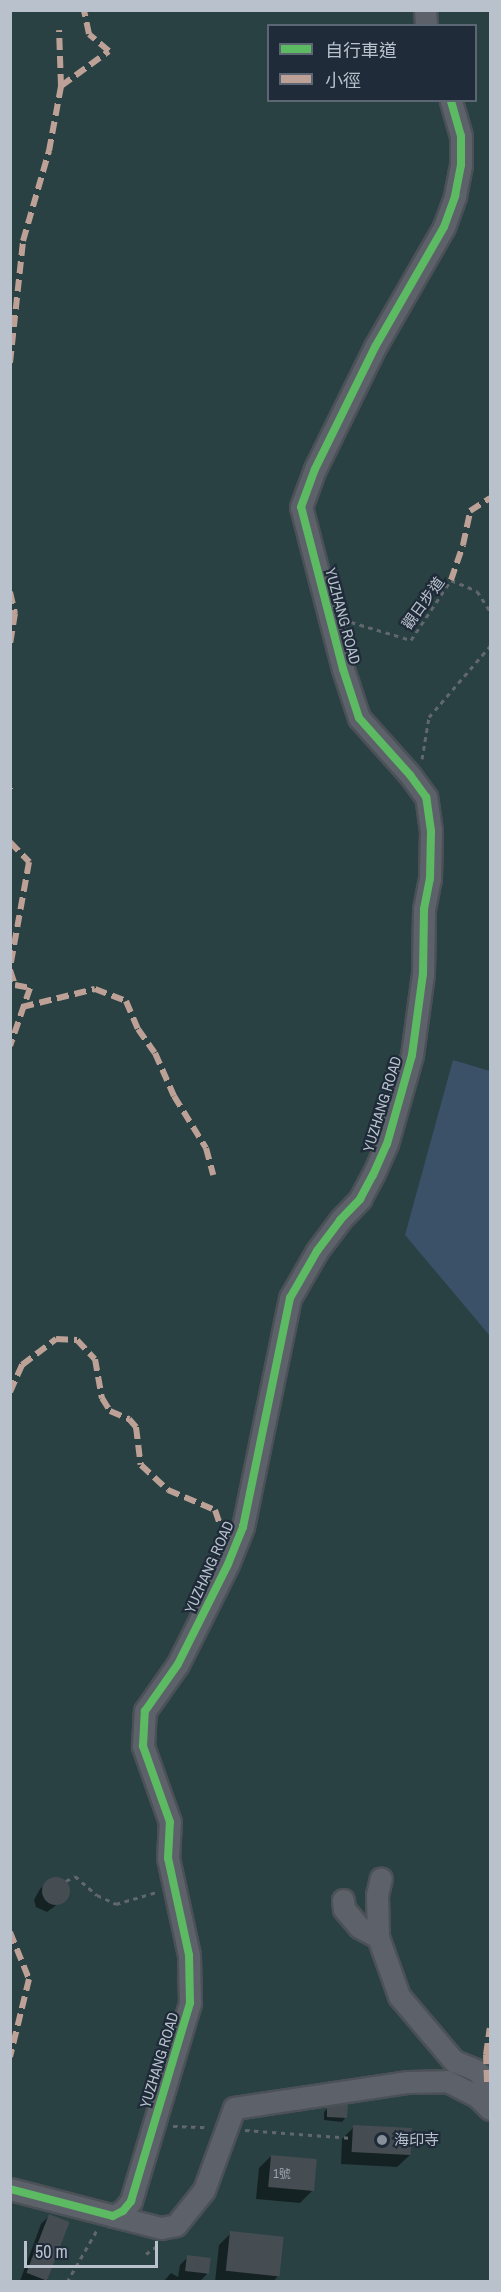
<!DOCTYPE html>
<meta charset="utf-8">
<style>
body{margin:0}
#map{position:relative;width:501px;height:2292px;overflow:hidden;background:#2c353d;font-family:"Archivo Narrow","Noto Sans TC",sans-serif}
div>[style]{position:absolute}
.green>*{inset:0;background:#294143}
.water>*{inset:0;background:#3b5168}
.shadow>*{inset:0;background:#0007}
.building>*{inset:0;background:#454c52;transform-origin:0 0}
.round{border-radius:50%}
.path>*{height:3px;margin-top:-1.5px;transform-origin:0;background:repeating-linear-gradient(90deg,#61676d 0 4.5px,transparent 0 9px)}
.roads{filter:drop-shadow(2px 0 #4b5157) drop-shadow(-2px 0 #4b5157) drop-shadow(0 2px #4b5157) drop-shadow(0 -2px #4b5157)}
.minor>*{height:21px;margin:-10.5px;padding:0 10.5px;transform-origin:10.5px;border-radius:10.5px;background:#5d626a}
.quiet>*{height:6px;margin-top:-3px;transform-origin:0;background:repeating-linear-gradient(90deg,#bda197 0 12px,transparent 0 18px)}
.cycleway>*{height:8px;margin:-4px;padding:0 4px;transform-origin:4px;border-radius:4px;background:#5cba63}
.dots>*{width:16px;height:16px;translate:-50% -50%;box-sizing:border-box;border:3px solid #1f2b38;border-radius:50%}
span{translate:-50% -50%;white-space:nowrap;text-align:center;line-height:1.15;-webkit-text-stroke:4.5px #1f2b38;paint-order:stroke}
.number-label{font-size:12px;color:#9ba4ae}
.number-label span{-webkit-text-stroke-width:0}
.street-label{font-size:15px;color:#b8c1cc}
.poi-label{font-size:15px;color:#b8c1cc}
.left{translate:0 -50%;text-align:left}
.frame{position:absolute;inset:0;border:12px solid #b8c1cc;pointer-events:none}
.legend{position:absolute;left:267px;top:24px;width:210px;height:78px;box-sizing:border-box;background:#1f2b38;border:2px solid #5c6773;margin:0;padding:8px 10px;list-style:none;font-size:18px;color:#b8c1cc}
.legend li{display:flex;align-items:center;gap:12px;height:30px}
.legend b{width:30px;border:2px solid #5c6773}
.scale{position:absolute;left:24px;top:2241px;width:134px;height:27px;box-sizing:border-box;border:3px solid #b8c1cc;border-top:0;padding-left:8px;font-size:18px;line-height:21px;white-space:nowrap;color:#b8c1cc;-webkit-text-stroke:4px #1f2b38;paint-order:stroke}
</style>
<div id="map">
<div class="green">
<div style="clip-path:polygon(evenodd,11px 11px,490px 11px,490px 2281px,11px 2281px,11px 11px,268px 26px,476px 26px,476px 100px,268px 100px,268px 26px)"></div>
</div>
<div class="water">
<div style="clip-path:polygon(453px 1060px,490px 1071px,490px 1336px,405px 1235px)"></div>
</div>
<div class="shadow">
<div style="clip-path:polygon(57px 1878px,65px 1882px,68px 1890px,66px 1898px,47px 1912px,36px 1907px,34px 1900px,40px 1889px,49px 1880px)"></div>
<div style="clip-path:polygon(328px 2108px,345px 2118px,342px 2122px,324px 2120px,324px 2112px)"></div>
<div style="clip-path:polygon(354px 2127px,410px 2155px,397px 2167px,341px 2164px,342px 2139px)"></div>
<div style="clip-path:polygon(271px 2156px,312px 2191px,300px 2203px,256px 2199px,259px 2168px)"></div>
<div style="clip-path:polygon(49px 2216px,48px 2280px,20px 2281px,41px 2224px)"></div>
<div style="clip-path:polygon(231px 2233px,278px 2276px,273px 2282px,215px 2282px,219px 2245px)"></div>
<div style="clip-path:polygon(188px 2257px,207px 2274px,199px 2282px,163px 2282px,171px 2273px,178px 2277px,180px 2265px)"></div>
</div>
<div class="building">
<div class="round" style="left:42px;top:1877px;width:28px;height:28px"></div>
<div style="clip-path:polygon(348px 2104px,347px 2118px,327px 2117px,327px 2107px)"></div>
<div style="left:353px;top:2125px;width:59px;height:27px;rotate:3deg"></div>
<div style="left:271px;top:2155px;width:46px;height:32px;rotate:5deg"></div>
<div style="left:49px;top:2214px;width:22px;height:63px;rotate:21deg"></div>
<div style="left:230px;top:2231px;width:54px;height:40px;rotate:6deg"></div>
<div style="left:187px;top:2255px;width:24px;height:16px;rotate:7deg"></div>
</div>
<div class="path">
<div style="left:351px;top:622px;width:63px;rotate:16.7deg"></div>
<div style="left:411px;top:640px;width:72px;rotate:-56.3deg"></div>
<div style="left:451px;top:580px;width:28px;rotate:23deg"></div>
<div style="left:477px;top:591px;width:24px;rotate:57deg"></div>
<div style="left:422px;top:759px;width:43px;rotate:-80.5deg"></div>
<div style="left:429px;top:717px;width:94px;rotate:-49.3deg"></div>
<div style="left:66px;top:1881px;width:10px;rotate:-29deg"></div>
<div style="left:75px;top:1876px;width:29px;rotate:41deg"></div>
<div style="left:97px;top:1895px;width:21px;rotate:25deg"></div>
<div style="left:116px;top:1904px;width:43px;rotate:-16.3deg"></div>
<div style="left:173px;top:2126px;width:33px;rotate:2deg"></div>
<div style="left:245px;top:2130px;width:108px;rotate:4.2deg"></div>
<div style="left:146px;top:2254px;width:14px;rotate:-36deg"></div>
<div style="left:67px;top:2282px;width:60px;rotate:-60deg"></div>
</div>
<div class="roads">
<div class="minor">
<div style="left:425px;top:10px;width:16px;rotate:86deg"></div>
<div style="left:343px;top:1900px;width:9px;rotate:84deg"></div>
<div style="left:344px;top:1909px;width:23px;rotate:50deg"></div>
<div style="left:359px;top:1927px;width:21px;rotate:28deg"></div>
<div style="left:378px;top:1937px;width:63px;rotate:70.4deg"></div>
<div style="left:399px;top:1996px;width:85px;rotate:49.8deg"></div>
<div style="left:454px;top:2061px;width:24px;rotate:22deg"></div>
<div style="left:476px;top:2070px;width:16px;rotate:47deg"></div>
<div style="left:487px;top:2082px;width:5px;rotate:101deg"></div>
<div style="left:486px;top:2087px;width:13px;rotate:129deg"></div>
<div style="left:378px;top:1937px;width:42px;rotate:-91.4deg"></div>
<div style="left:377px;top:1895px;width:17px;rotate:-77deg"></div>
<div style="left:10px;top:2189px;width:156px;rotate:14.5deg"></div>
<div style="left:161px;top:2228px;width:15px;rotate:-11deg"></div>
<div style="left:176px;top:2225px;width:45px;rotate:-51.3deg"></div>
<div style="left:204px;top:2190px;width:87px;rotate:-69.9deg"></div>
<div style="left:234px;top:2108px;width:176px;rotate:-8.5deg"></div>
<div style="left:408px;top:2082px;width:39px;rotate:-1deg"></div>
<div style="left:447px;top:2081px;width:35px;rotate:27deg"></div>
<div style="left:478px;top:2097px;width:17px;rotate:45deg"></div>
<div style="left:113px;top:2216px;width:11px;rotate:-27deg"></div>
<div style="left:123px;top:2211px;width:13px;rotate:-51deg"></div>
<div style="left:131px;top:2201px;width:207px;rotate:-73.4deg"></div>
<div style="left:190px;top:2003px;width:48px;rotate:-91.2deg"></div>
<div style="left:189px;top:1955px;width:99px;rotate:-102.2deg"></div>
<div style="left:168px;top:1858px;width:36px;rotate:-87deg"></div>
<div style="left:170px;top:1822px;width:81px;rotate:-109.6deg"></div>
<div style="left:143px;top:1746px;width:35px;rotate:-87deg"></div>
<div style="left:145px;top:1711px;width:57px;rotate:-54.9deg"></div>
<div style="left:178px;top:1664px;width:112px;rotate:-63.4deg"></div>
<div style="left:228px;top:1564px;width:40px;rotate:-68deg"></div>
<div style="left:243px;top:1527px;width:234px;rotate:-78.4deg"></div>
<div style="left:290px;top:1298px;width:54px;rotate:-60.1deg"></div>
<div style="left:317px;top:1251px;width:39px;rotate:-53deg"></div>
<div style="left:340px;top:1220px;width:29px;rotate:-46deg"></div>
<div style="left:360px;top:1199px;width:27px;rotate:-62deg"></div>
<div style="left:373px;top:1175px;width:34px;rotate:-66deg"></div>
<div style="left:387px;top:1144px;width:92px;rotate:-74.3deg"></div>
<div style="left:412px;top:1055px;width:82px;rotate:-82.3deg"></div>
<div style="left:423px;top:974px;width:65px;rotate:-89.1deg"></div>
<div style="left:424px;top:909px;width:31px;rotate:-79deg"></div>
<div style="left:430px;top:879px;width:48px;rotate:-88.8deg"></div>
<div style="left:431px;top:831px;width:34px;rotate:-98deg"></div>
<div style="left:426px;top:797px;width:27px;rotate:-126deg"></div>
<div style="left:410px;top:775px;width:76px;rotate:-131.8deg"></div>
<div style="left:359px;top:718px;width:52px;rotate:-108.1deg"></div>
<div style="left:343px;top:669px;width:167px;rotate:-104.5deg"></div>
<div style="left:301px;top:507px;width:40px;rotate:-69.8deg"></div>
<div style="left:315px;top:469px;width:136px;rotate:-63.8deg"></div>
<div style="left:375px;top:347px;width:138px;rotate:-60.1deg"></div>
<div style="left:444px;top:227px;width:33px;rotate:-70deg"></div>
<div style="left:455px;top:196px;width:32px;rotate:-79deg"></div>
<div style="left:461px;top:165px;width:29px;rotate:-90deg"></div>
<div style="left:461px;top:136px;width:37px;rotate:-106deg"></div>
</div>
</div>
<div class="quiet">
<div style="left:61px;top:86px;width:59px;rotate:-36.1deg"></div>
<div style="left:109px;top:51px;width:26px;rotate:-140deg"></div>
<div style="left:89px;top:34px;width:25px;rotate:-102deg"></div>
<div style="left:10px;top:363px;width:123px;rotate:-83.9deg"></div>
<div style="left:23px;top:241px;width:94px;rotate:-73.9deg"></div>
<div style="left:49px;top:151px;width:66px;rotate:-79.5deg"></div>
<div style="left:61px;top:86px;width:56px;rotate:-92deg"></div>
<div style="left:451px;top:580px;width:37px;rotate:-71deg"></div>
<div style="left:463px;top:545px;width:35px;rotate:-78deg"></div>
<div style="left:470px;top:511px;width:24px;rotate:-33deg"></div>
<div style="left:10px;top:592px;width:22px;rotate:77deg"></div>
<div style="left:15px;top:613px;width:32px;rotate:99deg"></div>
<div style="left:10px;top:788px;width:1px;rotate:90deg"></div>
<div style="left:10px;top:842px;width:28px;rotate:46deg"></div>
<div style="left:29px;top:862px;width:108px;rotate:100.2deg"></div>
<div style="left:10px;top:970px;width:16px;rotate:72deg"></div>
<div style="left:15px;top:985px;width:15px;rotate:11deg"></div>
<div style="left:30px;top:988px;width:61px;rotate:109deg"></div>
<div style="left:22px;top:1007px;width:75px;rotate:-13.9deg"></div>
<div style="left:95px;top:989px;width:33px;rotate:21deg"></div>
<div style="left:126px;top:1001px;width:30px;rotate:67deg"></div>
<div style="left:138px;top:1029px;width:29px;rotate:55deg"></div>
<div style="left:155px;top:1053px;width:47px;rotate:66.2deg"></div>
<div style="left:174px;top:1096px;width:61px;rotate:58.4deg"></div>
<div style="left:206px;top:1148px;width:28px;rotate:75deg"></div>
<div style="left:10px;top:1392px;width:30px;rotate:-66deg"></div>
<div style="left:22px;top:1365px;width:43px;rotate:-37.4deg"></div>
<div style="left:56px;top:1339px;width:21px;rotate:3deg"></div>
<div style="left:77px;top:1340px;width:26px;rotate:47deg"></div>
<div style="left:95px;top:1359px;width:40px;rotate:80deg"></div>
<div style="left:102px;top:1398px;width:15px;rotate:58deg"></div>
<div style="left:110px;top:1411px;width:21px;rotate:23deg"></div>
<div style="left:129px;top:1419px;width:11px;rotate:49deg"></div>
<div style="left:136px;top:1427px;width:38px;rotate:83deg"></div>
<div style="left:141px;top:1465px;width:37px;rotate:43deg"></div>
<div style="left:168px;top:1490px;width:51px;rotate:23.1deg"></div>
<div style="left:215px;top:1510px;width:18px;rotate:71deg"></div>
<div style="left:221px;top:1527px;width:22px"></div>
<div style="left:10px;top:1932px;width:51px;rotate:68deg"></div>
<div style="left:29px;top:1979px;width:80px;rotate:103.7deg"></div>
<div style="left:487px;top:2082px;width:27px;rotate:-92deg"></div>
<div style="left:486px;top:2055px;width:27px;rotate:-82deg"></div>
</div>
<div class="cycleway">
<div style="left:10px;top:2189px;width:106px;rotate:14.7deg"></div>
<div style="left:113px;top:2216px;width:11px;rotate:-27deg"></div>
<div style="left:123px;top:2211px;width:13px;rotate:-51deg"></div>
<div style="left:131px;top:2201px;width:207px;rotate:-73.4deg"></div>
<div style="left:190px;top:2003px;width:48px;rotate:-91.2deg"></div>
<div style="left:189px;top:1955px;width:99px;rotate:-102.2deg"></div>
<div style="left:168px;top:1858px;width:36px;rotate:-87deg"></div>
<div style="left:170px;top:1822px;width:81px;rotate:-109.6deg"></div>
<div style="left:143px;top:1746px;width:35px;rotate:-87deg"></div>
<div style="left:145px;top:1711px;width:57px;rotate:-54.9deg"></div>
<div style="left:178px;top:1664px;width:112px;rotate:-63.4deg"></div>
<div style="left:228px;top:1564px;width:40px;rotate:-68deg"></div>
<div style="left:243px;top:1527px;width:234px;rotate:-78.4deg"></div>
<div style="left:290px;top:1298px;width:54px;rotate:-60.1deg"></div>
<div style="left:317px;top:1251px;width:39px;rotate:-53deg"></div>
<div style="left:340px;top:1220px;width:29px;rotate:-46deg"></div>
<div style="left:360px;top:1199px;width:27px;rotate:-62deg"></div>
<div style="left:373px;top:1175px;width:34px;rotate:-66deg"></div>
<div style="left:387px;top:1144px;width:92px;rotate:-74.3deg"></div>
<div style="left:412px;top:1055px;width:82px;rotate:-82.3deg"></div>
<div style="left:423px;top:974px;width:65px;rotate:-89.1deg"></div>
<div style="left:424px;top:909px;width:31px;rotate:-79deg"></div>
<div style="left:430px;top:879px;width:48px;rotate:-88.8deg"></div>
<div style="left:431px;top:831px;width:34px;rotate:-98deg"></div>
<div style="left:426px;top:797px;width:27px;rotate:-126deg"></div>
<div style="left:410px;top:775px;width:76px;rotate:-131.8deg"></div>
<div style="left:359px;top:718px;width:52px;rotate:-108.1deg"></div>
<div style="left:343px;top:669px;width:167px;rotate:-104.5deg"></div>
<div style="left:301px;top:507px;width:40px;rotate:-69.8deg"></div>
<div style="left:315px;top:469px;width:136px;rotate:-63.8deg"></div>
<div style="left:375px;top:347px;width:138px;rotate:-60.1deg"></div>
<div style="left:444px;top:227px;width:33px;rotate:-70deg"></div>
<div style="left:455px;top:196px;width:32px;rotate:-79deg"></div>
<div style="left:461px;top:165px;width:29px;rotate:-90deg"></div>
<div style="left:461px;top:136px;width:37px;rotate:-106deg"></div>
</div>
<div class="dots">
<div style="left:382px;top:2140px;background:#87909a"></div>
</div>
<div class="number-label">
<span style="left:282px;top:2175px">1號</span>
</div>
<div class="street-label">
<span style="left:423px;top:603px;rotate:-54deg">觀日步道</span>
<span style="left:343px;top:616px;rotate:75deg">YUZHANG ROAD</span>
<span style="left:382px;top:1104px;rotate:-73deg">YUZHANG ROAD</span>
<span style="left:209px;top:1567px;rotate:-66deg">YUZHANG ROAD</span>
<span style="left:159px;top:2060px;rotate:-73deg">YUZHANG ROAD</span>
</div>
<div class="poi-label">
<span class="left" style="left:394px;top:2140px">海印寺</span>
</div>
<div class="frame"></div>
<ul class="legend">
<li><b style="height:8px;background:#5cba63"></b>自行車道</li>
<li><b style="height:8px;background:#bda197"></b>小徑</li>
</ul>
<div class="scale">50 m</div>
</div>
